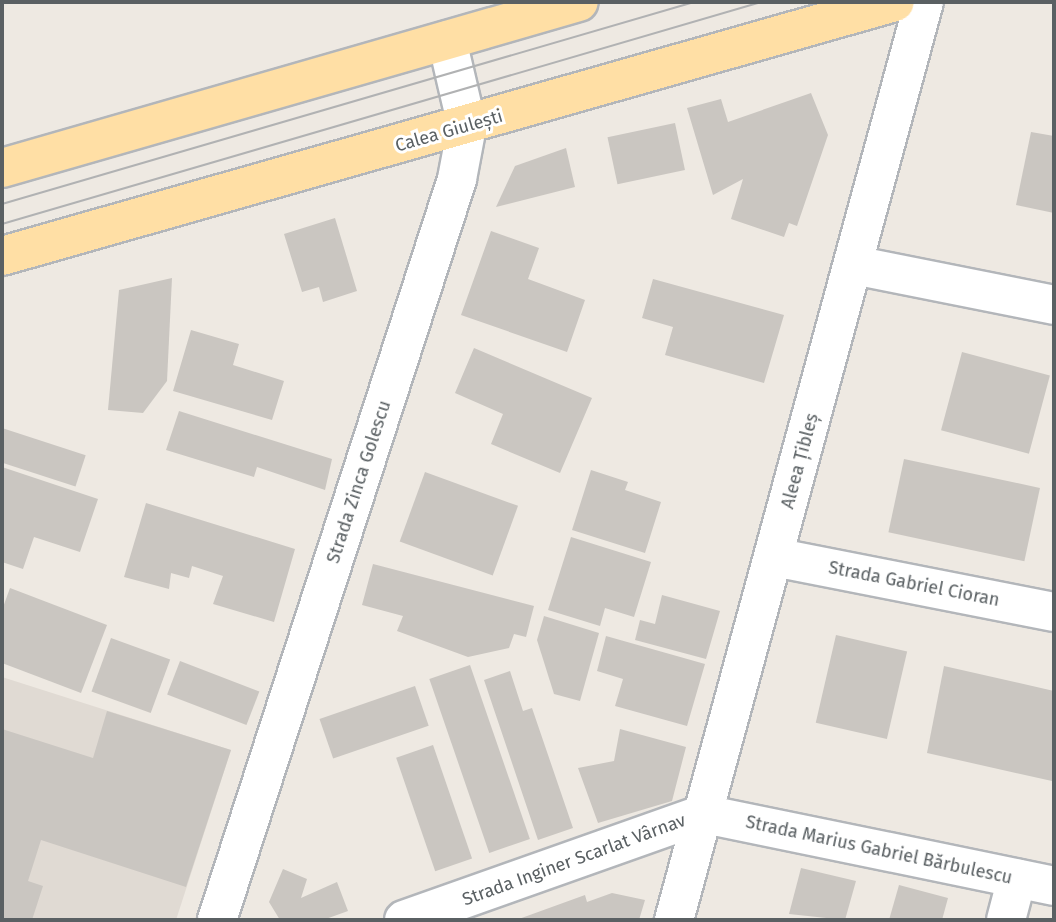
<!DOCTYPE html>
<meta charset="utf-8">
<style>
body{margin:0}
#map{position:relative;width:1056px;height:922px;overflow:hidden;background:#eee9e2;font-family:"Fira Sans",sans-serif}
div>[style]{position:absolute}
.education>*{inset:0;background:#e0dad3}
.building>*{inset:0;background:#cac6c1;transform-origin:0 0}
.roads{filter:drop-shadow(2px 0 #b3b6ba) drop-shadow(-2px 0 #b3b6ba) drop-shadow(0 2px #b3b6ba) drop-shadow(0 -2px #b3b6ba)}
.minor>*{height:38px;margin:-19px;padding:0 19px;transform-origin:19px;border-radius:19px;background:#fff}
.major>*{height:38px;margin:-19px;padding:0 19px;transform-origin:19px;border-radius:19px;background:#ffdfa5}
.tram>*{height:2px;margin:-1px;padding:0 1px;transform-origin:1px;border-radius:1px;background:#b1b2b3}
span{translate:-50% -50%;white-space:nowrap;text-align:center;line-height:1.15;-webkit-text-stroke:6px #fff;paint-order:stroke}
.street-label{font-size:18px;color:#5a6063}
.frame{position:absolute;inset:0;border:4px solid #5a6063;pointer-events:none}
</style>
<div id="map">
<div class="education">
<div style="clip-path:polygon(2px 677px,231px 750px,176px 920px,2px 920px)"></div>
</div>
<div class="building">
<div style="clip-path:polygon(811px 93px,828px 135px,797px 226px,789px 223px,784px 237px,731px 219px,743px 179px,713px 195px,687px 108px,721px 99px,728px 122px)"></div>
<div style="left:675px;top:123px;width:48px;height:69px;rotate:78deg"></div>
<div style="clip-path:polygon(1031px 132px,1054px 136px,1054px 213px,1016px 205px)"></div>
<div style="clip-path:polygon(566px 148px,575px 187px,496px 207px,515px 166px)"></div>
<div style="clip-path:polygon(335px 218px,357px 291px,323px 302px,319px 287px,302px 292px,284px 234px)"></div>
<div style="clip-path:polygon(491px 231px,539px 248px,528px 279px,585px 300px,567px 352px,461px 315px)"></div>
<div style="clip-path:polygon(172px 278px,167px 381px,143px 413px,108px 410px,119px 290px)"></div>
<div style="clip-path:polygon(653px 279px,784px 315px,764px 383px,665px 355px,673px 327px,642px 318px)"></div>
<div style="clip-path:polygon(191px 330px,239px 344px,233px 365px,284px 381px,272px 420px,173px 391px)"></div>
<div style="clip-path:polygon(474px 348px,592px 398px,560px 473px,491px 444px,503px 414px,455px 393px)"></div>
<div style="left:962px;top:352px;width:91px;height:81px;rotate:15deg"></div>
<div style="clip-path:polygon(179px 411px,332px 459px,325px 490px,257px 467px,254px 477px,166px 450px)"></div>
<div style="left:2px;top:428px;width:88px;height:33px;rotate:18deg"></div>
<div style="left:904px;top:459px;width:139px;height:75px;rotate:12deg"></div>
<div style="clip-path:polygon(2px 467px,98px 499px,80px 552px,34px 537px,23px 569px,2px 562px)"></div>
<div style="clip-path:polygon(591px 470px,628px 482px,625px 490px,661px 502px,645px 553px,572px 530px)"></div>
<div style="left:425px;top:472px;width:99px;height:74px;rotate:20deg"></div>
<div style="clip-path:polygon(146px 503px,295px 549px,274px 622px,213px 604px,223px 576px,192px 566px,189px 578px,171px 573px,169px 589px,124px 577px)"></div>
<div style="clip-path:polygon(571px 537px,651px 562px,634px 617px,605px 608px,600px 626px,548px 610px)"></div>
<div style="clip-path:polygon(373px 564px,534px 606px,526px 637px,514px 634px,509px 648px,468px 657px,397px 631px,403px 616px,362px 605px)"></div>
<div style="clip-path:polygon(10px 588px,107px 625px,81px 693px,2px 663px,2px 610px)"></div>
<div style="clip-path:polygon(662px 595px,720px 611px,706px 659px,635px 640px,640px 620px,655px 624px)"></div>
<div style="clip-path:polygon(544px 616px,599px 633px,580px 701px,554px 694px,537px 640px)"></div>
<div style="left:836px;top:635px;width:73px;height:90px;rotate:13deg"></div>
<div style="clip-path:polygon(606px 636px,705px 664px,687px 726px,615px 706px,623px 679px,597px 671px)"></div>
<div style="left:111px;top:638px;width:63px;height:57px;rotate:20deg"></div>
<div style="left:180px;top:661px;width:85px;height:36px;rotate:21deg"></div>
<div style="left:470px;top:665px;width:184px;height:43px;rotate:71deg"></div>
<div style="clip-path:polygon(944px 666px,1054px 691px,1052px 781px,927px 753px)"></div>
<div style="clip-path:polygon(510px 671px,523px 711px,532px 708px,573px 828px,538px 840px,484px 680px)"></div>
<div style="left:415px;top:686px;width:42px;height:101px;rotate:71deg"></div>
<div style="clip-path:polygon(107px 711px,231px 750px,186px 887px,41px 840px,28px 881px,43px 886px,32px 920px,2px 920px,2px 729px,93px 758px)"></div>
<div style="clip-path:polygon(620px 729px,686px 747px,672px 801px,598px 823px,578px 768px,614px 761px)"></div>
<div style="left:433px;top:745px;width:120px;height:39px;rotate:71deg"></div>
<div style="clip-path:polygon(801px 868px,856px 881px,845px 920px,789px 914px)"></div>
<div style="clip-path:polygon(283px 869px,307px 879px,301px 898px,337px 882px,348px 911px,323px 920px,280px 920px,269px 902px)"></div>
<div style="clip-path:polygon(899px 885px,948px 898px,942px 920px,889px 920px)"></div>
<div style="clip-path:polygon(612px 893px,645px 900px,639px 920px,516px 920px,585px 895px,587px 902px)"></div>
</div>
<div class="roads">
<div class="minor">
<div style="left:854px;top:265px;width:204px;rotate:11.3deg"></div>
<div style="left:774px;top:557px;width:285px;rotate:11.1deg"></div>
<div style="left:217px;top:920px;width:779px;rotate:-72.05deg"></div>
<div style="left:457px;top:179px;width:54px;rotate:-79.3deg"></div>
<div style="left:467px;top:126px;width:88px;rotate:-103.1deg"></div>
<div style="left:404px;top:920px;width:318px;rotate:-19.5deg"></div>
<div style="left:704px;top:814px;width:357px;rotate:11.6deg"></div>
<div style="left:674px;top:920px;width:951px;rotate:-74.77deg"></div>
<div style="left:1006px;top:920px;width:43px;rotate:-75.3deg"></div>
</div>
<div class="major">
<div style="left:2px;top:168px;width:600px;rotate:-16.05deg"></div>
<div style="left:2px;top:256px;width:928px;rotate:-15.88deg"></div>
</div>
</div>
<div class="tram">
<div style="left:2px;top:204px;width:721px;rotate:-16.27deg"></div>
<div style="left:2px;top:224px;width:791px;rotate:-16.3deg"></div>
</div>
<div class="street-label">
<span style="left:449px;top:131px;rotate:-16deg">Calea Giulești</span>
<span style="left:800px;top:461px;rotate:-75deg">Aleea Țibleș</span>
<span style="left:359px;top:482px;rotate:-72deg">Strada Zinca Golescu</span>
<span style="left:914px;top:584px;rotate:11deg">Strada Gabriel Cioran</span>
<span style="left:879px;top:850px;rotate:12deg">Strada Marius Gabriel Bărbulescu</span>
<span style="left:574px;top:860px;rotate:-20deg">Strada Inginer Scarlat Vârnav</span>
</div>
<div class="frame"></div>
</div>
